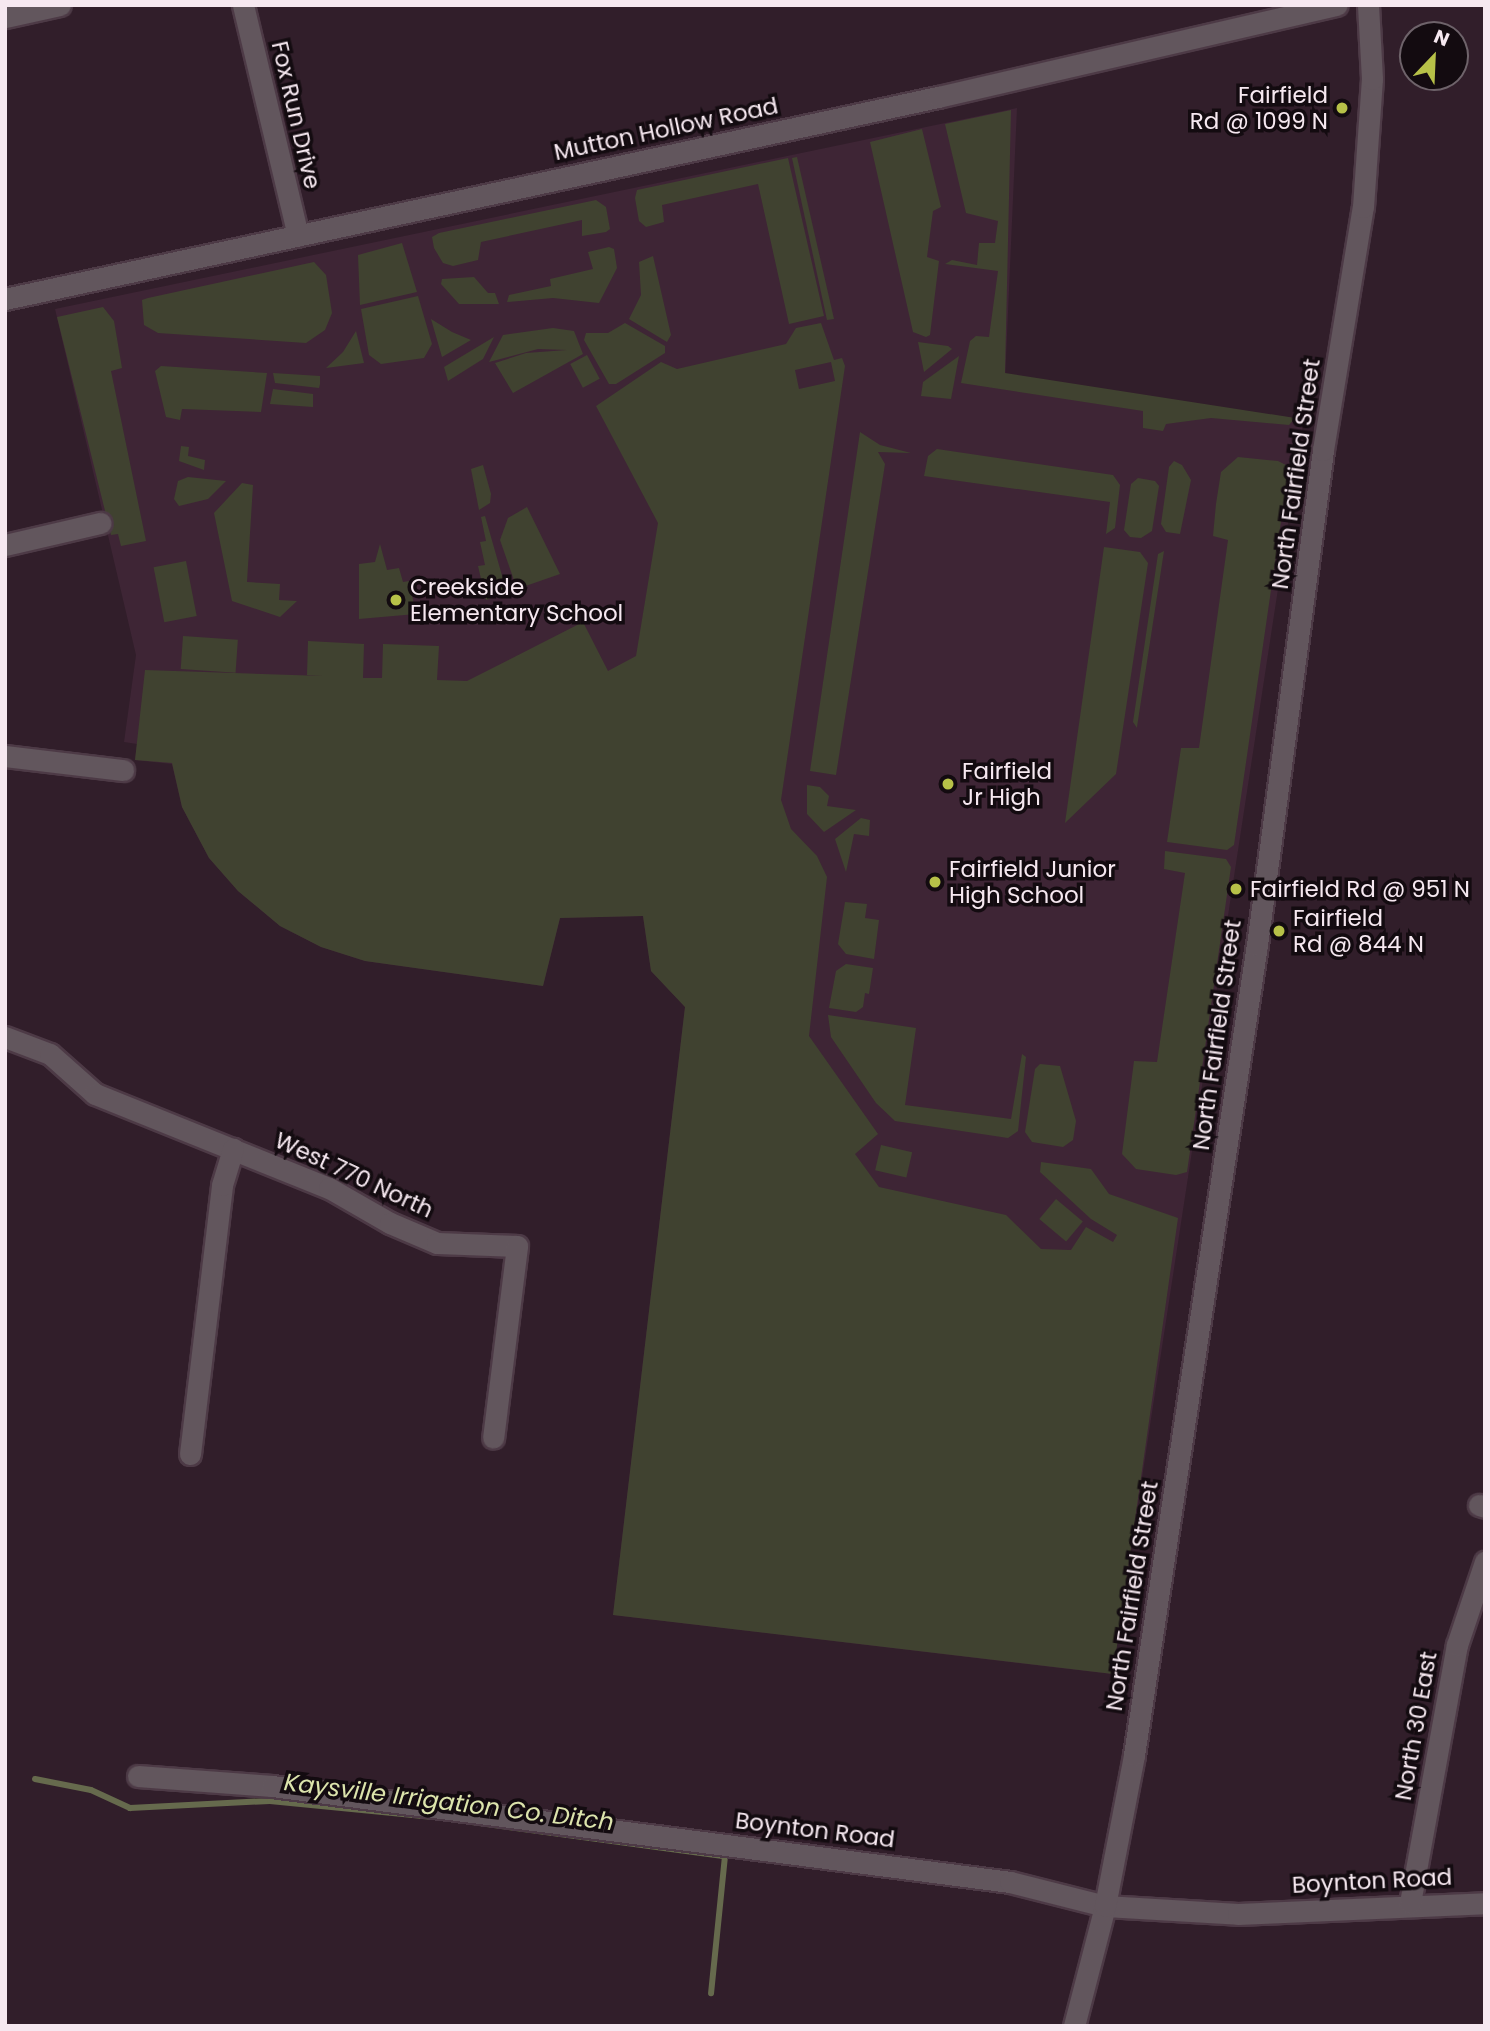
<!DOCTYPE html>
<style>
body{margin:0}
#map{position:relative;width:1490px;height:2031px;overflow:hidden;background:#311e2a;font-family:Poppins,sans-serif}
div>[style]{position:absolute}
.built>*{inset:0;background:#3e2535}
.green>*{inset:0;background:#404230;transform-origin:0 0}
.stream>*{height:6px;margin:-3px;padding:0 3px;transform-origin:3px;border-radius:3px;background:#666a4d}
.roads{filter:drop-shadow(2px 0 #4d3a46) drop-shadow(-2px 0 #4d3a46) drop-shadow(0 2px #4d3a46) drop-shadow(0 -2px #4d3a46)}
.minor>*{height:21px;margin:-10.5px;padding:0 10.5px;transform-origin:10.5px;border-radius:10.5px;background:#62565d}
.dots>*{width:19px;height:19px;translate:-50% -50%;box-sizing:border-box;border:4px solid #130b10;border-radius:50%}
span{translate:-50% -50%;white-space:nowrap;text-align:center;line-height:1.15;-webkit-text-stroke:7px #130b10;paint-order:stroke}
.poi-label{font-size:23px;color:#f6e8f0}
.right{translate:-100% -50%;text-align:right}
.left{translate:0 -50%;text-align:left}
.street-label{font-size:23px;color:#f6e8f0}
.water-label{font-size:24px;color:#dce4ac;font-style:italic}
.frame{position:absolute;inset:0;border:7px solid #f6e8f0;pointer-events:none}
.north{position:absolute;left:1399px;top:21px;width:70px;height:70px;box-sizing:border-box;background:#130b10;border:2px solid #6e636a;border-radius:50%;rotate:23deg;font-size:19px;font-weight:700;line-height:28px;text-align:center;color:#f6e8f0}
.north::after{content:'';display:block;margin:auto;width:24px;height:32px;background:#b7c148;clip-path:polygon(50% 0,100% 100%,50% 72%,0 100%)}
</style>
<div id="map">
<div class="built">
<div style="clip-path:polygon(1017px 108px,1005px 381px,1304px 419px,1112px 1674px,613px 1615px,685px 1007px,651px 971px,643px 916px,560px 918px,543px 986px,365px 961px,321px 947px,280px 926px,238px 891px,209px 858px,182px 807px,172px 764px,135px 760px,137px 744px,124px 742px,136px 655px,55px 309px)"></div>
</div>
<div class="green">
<div style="clip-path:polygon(1011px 110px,1005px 373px,1295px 418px,1289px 425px,1211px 418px,1166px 424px,1163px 431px,1143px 428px,1143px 411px,961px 383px,970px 341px,976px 336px,989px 337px,998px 271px,945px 264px,952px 260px,977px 265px,979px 243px,995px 243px,998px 221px,966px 213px,945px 124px)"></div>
<div style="clip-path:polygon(922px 129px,941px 207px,933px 211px,927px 257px,939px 261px,930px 335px,926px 337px,913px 332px,870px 142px)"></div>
<div style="clip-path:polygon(797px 157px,834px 319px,827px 320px,792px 158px)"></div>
<div style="clip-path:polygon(788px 158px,824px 316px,789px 324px,758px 184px,662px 205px,664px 222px,646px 227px,639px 221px,635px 198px,637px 190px)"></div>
<div style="clip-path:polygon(596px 200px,606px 207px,610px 229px,606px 232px,582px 236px,582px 220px,481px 242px,478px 260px,453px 266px,443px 263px,434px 248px,432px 237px,439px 233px)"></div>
<div style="clip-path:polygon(402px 243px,417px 292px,360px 305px,358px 255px)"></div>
<div style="clip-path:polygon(609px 247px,614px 249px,617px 268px,599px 303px,553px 298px,507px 302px,509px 295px,551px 286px,550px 279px,593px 269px,588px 252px)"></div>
<div style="clip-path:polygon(653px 256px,671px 335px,667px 342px,629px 319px,641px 295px,639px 262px)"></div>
<div style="clip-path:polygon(314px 262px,326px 275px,332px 313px,325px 330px,306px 343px,158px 333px,144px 325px,142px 300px,148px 298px)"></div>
<div style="clip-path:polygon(474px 277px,488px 293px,495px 293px,499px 304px,459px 304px,441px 284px,442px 279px)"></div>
<div style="clip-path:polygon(418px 296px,432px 344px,424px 358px,381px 364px,369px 355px,361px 309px)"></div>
<div style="clip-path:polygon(103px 307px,114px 321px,122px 368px,111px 371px,146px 541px,121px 546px,118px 534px,111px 535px,57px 317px)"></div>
<div style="clip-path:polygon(431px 319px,452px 332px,471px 340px,442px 357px)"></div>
<div style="clip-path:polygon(625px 323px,665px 346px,665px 353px,616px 384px,609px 384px,584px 340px,586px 333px,608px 333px)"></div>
<div style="clip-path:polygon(evenodd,821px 323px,834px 360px,842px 358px,845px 366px,781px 800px,791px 829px,817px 856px,827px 877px,809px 1036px,878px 1134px,855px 1154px,879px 1187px,1006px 1215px,1041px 1249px,1071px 1250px,1086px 1227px,1113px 1242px,1117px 1235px,1091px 1219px,1040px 1172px,1041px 1162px,1091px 1169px,1109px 1194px,1178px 1218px,1113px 1674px,613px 1615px,685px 1007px,651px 971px,643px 916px,560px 918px,543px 986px,365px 961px,321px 947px,280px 926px,238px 891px,209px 858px,182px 807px,172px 763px,135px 760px,145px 670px,323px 676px,307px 675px,308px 641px,364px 644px,363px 678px,382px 678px,383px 644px,439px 646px,437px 680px,467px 681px,583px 622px,608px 671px,636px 656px,658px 523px,596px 406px,661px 362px,677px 369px,786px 344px,796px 328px,821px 323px,831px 362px,835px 381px,799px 389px,795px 370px,831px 362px)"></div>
<div style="clip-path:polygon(553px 328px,574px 331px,583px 354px,513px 393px,495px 363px,526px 353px,567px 350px,538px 349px,489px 362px,503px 335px)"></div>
<div style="clip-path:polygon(356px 331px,364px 363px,326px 368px,343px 352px)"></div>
<div style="clip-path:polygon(494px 337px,483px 359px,448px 381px,444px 367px)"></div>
<div style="clip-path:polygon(918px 342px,948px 346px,952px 349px,924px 372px)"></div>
<div style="left:587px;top:355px;width:27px;height:19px;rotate:62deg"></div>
<div style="clip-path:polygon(959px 356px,951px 399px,921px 396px,923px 382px)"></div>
<div style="clip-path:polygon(161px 366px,267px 373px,261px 412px,182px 409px,180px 420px,166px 417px,155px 371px)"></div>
<div style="clip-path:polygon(273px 373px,320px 376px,320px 384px,319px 388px,275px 383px)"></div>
<div style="clip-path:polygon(273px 389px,313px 394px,313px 407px,270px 404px)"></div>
<div style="clip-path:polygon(860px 432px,880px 445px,911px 453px,878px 452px,885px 464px,836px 775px,810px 771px)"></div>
<div style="clip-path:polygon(181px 446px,189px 447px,188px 456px,205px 460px,204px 470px,179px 461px)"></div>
<div style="clip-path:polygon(937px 449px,1113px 475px,1120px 485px,1115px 528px,1106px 534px,1110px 502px,924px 476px,928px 456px)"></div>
<div style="clip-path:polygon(1238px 457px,1278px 461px,1288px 466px,1288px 473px,1234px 845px,1227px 850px,1167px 842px,1181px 748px,1199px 748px,1228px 540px,1213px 536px,1216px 504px,1221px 472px)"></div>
<div style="clip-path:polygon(1174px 461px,1182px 465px,1191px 480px,1180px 534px,1166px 532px,1161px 524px,1169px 467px)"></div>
<div style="clip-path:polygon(483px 465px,491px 494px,490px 503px,479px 510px,471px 469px)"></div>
<div style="clip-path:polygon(188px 477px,226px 481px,208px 499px,179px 506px,174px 499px,178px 481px)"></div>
<div style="clip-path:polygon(1138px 478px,1155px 481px,1159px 486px,1152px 531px,1141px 538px,1130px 537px,1124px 530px,1131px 484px)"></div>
<div style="clip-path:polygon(242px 483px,253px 485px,247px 582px,280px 584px,279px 600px,297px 601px,280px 617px,232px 601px,214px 513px)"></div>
<div style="clip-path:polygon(527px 507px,560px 574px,517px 589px,500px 540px,508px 518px)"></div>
<div style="clip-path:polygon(485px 516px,505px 586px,505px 593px,486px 600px,478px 566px,485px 565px,480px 542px,486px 541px,481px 517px)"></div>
<div style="clip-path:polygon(380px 544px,387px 570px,399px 568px,403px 582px,409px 581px,416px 614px,359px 619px,359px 564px,375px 562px)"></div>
<div style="clip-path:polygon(1104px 547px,1140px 552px,1148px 563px,1116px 774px,1065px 823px)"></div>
<div style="clip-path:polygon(1164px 551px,1137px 727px,1137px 728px,1133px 722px,1158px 554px)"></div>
<div style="left:186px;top:561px;width:56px;height:33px;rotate:79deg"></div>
<div style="left:183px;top:636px;width:55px;height:33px;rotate:4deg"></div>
<div style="clip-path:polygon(807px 785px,820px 787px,829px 796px,827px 806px,856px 810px,824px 832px,807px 814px)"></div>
<div style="clip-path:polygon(861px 818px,870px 820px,869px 836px,854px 834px,846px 872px,835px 839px)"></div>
<div style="clip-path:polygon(1165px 851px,1226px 859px,1231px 867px,1187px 1172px,1176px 1175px,1136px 1169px,1122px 1154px,1134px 1061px,1157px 1062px,1185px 873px,1164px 869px)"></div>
<div style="clip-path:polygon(845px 902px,867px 904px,865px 918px,879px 920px,874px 959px,846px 954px,838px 944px)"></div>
<div style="clip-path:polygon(846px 964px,873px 968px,869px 994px,865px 993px,863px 1007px,856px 1012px,829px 1008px,836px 971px)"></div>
<div style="clip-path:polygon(828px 1015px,916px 1028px,905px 1105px,1011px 1119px,1022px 1054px,1026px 1057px,1018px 1131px,1008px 1138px,895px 1121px,876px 1103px,831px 1037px)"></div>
<div style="clip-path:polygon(1040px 1064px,1060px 1066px,1076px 1121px,1073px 1140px,1063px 1147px,1032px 1142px,1025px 1132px,1035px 1069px)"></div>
<div style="left:881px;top:1145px;width:32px;height:26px;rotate:13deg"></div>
<div style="left:1056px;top:1199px;width:35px;height:26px;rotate:40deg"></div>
</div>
<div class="stream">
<div style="left:35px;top:1779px;width:57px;rotate:11.1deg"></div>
<div style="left:91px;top:1790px;width:43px;rotate:24.8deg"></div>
<div style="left:130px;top:1808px;width:140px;rotate:-2.9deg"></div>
<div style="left:270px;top:1801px;width:164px;rotate:5.6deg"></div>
<div style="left:472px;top:1822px;width:255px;rotate:7.7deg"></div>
<div style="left:725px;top:1856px;width:138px;rotate:95.8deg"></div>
</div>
<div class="roads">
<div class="minor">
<div style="left:243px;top:5px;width:237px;rotate:76.6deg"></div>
<div style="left:5px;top:17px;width:56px;rotate:-12.3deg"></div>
<div style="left:5px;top:299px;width:955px;rotate:-12.22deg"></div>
<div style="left:938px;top:97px;width:409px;rotate:-13deg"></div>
<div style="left:5px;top:545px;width:98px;rotate:-13deg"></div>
<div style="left:5px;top:756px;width:119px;rotate:6.8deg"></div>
<div style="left:5px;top:1037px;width:48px;rotate:20.7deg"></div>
<div style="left:50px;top:1054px;width:60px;rotate:41.6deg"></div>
<div style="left:95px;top:1094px;width:252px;rotate:21.9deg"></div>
<div style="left:329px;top:1188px;width:70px;rotate:29.8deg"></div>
<div style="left:390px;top:1223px;width:51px;rotate:23.1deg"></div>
<div style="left:437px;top:1243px;width:80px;rotate:2.1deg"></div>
<div style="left:517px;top:1246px;width:193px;rotate:97.1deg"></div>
<div style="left:190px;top:1454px;width:271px;rotate:-83.2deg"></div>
<div style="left:222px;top:1185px;width:38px;rotate:-73deg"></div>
<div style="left:1479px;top:1505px;width:6px;rotate:18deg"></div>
<div style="left:138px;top:1776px;width:134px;rotate:4.3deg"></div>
<div style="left:272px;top:1786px;width:744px;rotate:7.41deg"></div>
<div style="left:1010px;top:1882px;width:98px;rotate:14.2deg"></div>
<div style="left:1105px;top:1906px;width:133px;rotate:3.4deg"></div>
<div style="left:1238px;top:1914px;width:247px;rotate:-2.5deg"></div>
<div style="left:1410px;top:1903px;width:262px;rotate:-79.7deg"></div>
<div style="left:1457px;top:1645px;width:88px;rotate:-71.4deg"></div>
<div style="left:1074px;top:2026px;width:124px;rotate:-75.5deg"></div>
<div style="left:1105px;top:1906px;width:154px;rotate:-79.1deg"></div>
<div style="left:1134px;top:1755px;width:819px;rotate:-81.37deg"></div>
<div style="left:1257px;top:945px;width:499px;rotate:-82.4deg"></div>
<div style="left:1323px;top:450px;width:246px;rotate:-80.7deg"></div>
<div style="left:1363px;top:207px;width:128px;rotate:-86deg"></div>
<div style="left:1372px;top:79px;width:74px;rotate:-93.1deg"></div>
</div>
</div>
<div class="dots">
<div style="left:1342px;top:108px;background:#b7c148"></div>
<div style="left:396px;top:600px;background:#b7c148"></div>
<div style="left:948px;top:784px;background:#b7c148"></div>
<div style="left:935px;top:882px;background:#b7c148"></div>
<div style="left:1236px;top:889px;background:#b7c148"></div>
<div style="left:1279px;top:931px;background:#b7c148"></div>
</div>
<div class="poi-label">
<span class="right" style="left:1328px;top:108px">Fairfield<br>Rd @ 1099 N</span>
<span class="left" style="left:410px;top:600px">Creekside<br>Elementary School</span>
<span class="left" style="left:962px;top:784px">Fairfield<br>Jr High</span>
<span class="left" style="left:949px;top:882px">Fairfield Junior<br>High School</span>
<span class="left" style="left:1250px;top:889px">Fairfield Rd @ 951 N</span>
<span class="left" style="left:1293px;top:931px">Fairfield<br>Rd @ 844 N</span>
</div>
<div class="street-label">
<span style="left:296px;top:115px;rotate:77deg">Fox Run Drive</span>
<span style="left:666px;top:129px;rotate:-12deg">Mutton Hollow Road</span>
<span style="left:1296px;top:474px;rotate:-82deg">North Fairfield Street</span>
<span style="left:1217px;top:1035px;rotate:-82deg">North Fairfield Street</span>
<span style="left:354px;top:1175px;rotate:25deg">West 770 North</span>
<span style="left:1132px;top:1596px;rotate:-81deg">North Fairfield Street</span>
<span style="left:1416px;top:1726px;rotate:-80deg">North 30 East</span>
<span style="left:815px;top:1830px;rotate:7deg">Boynton Road</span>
<span style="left:1372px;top:1881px;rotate:-3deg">Boynton Road</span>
</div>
<div class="water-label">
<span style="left:449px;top:1802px;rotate:7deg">Kaysville Irrigation Co. Ditch</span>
</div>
<div class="frame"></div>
<div class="north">N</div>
</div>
